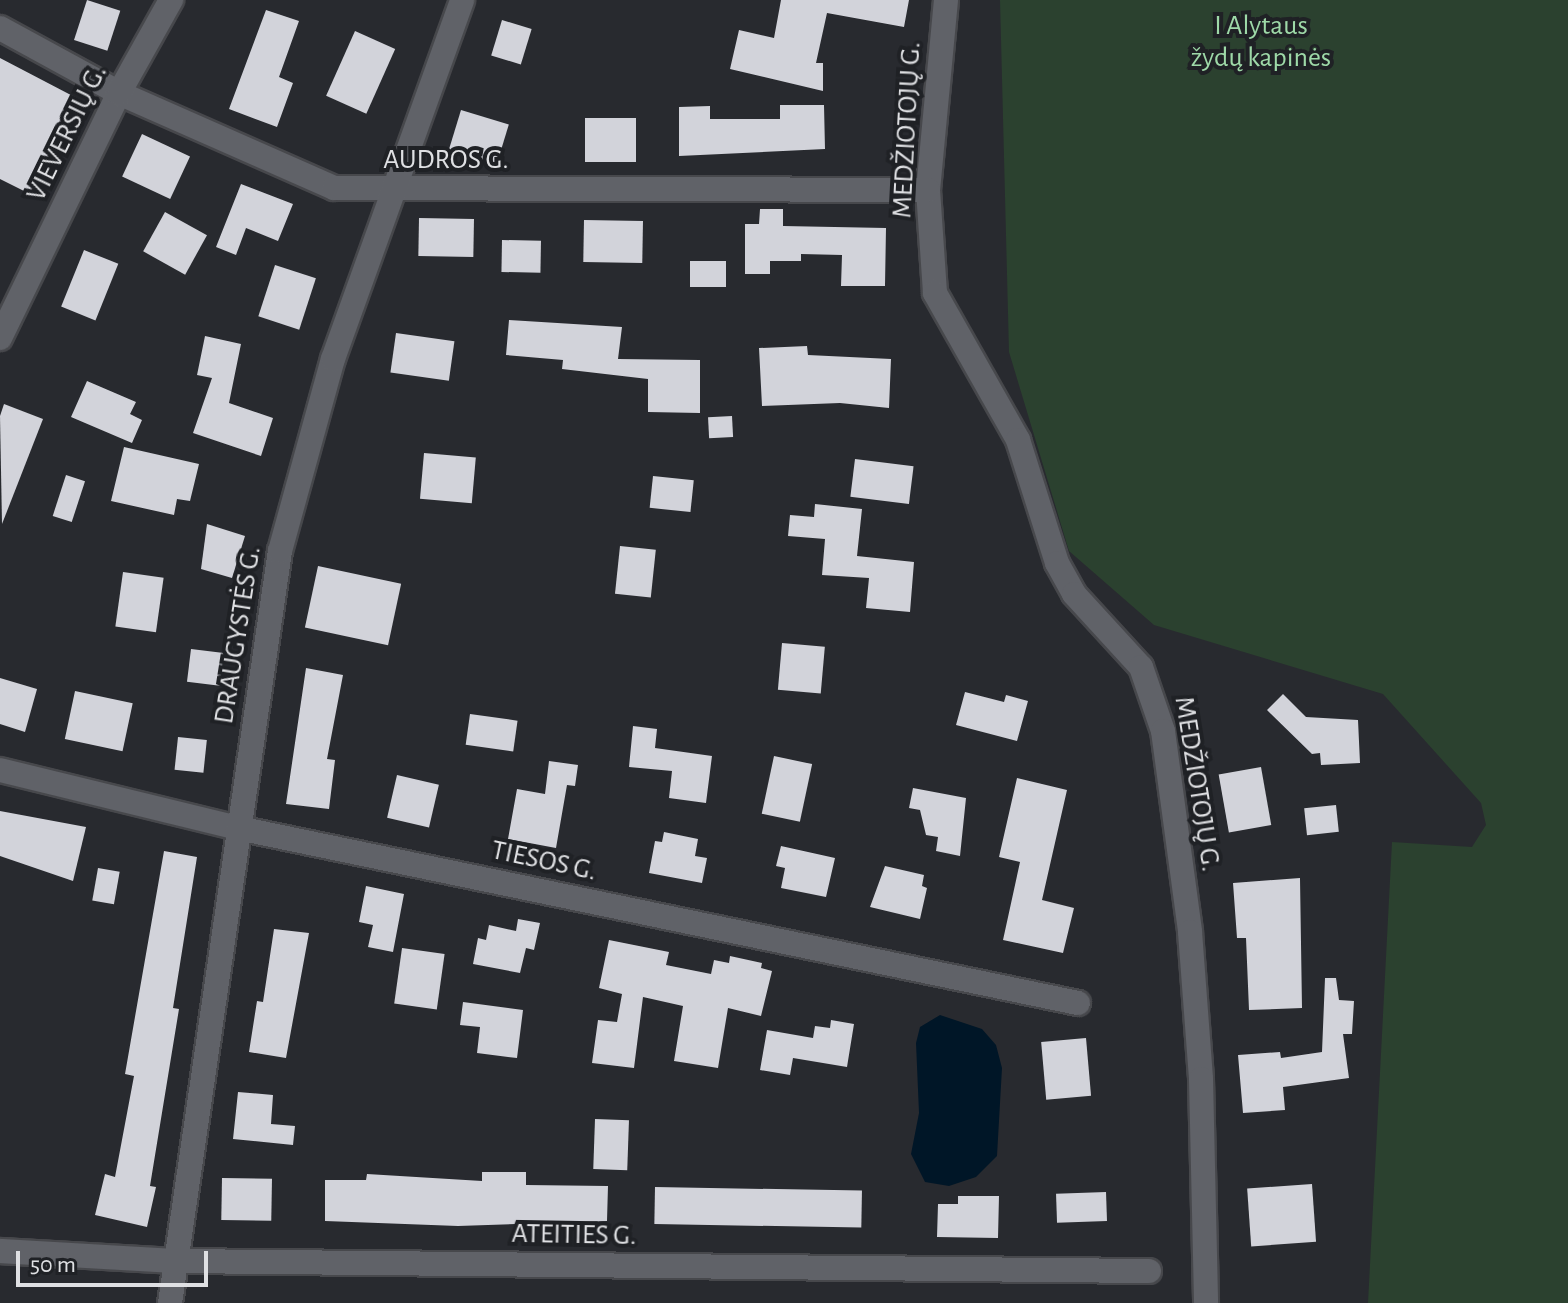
<!DOCTYPE html>
<meta charset="utf-8">
<style>
body{margin:0}
#map{position:relative;width:1568px;height:1303px;overflow:hidden;background:#282a2f;font-family:"Alegreya Sans",sans-serif}
div>[style]{position:absolute}
.green>*{inset:0;background:#2b412f}
.water>*{inset:0;background:#001627}
.building>*{inset:0;background:#d2d3da;transform-origin:0 0}
.roads{filter:drop-shadow(2px 0 #47484c) drop-shadow(-2px 0 #47484c) drop-shadow(0 2px #47484c) drop-shadow(0 -2px #47484c)}
.minor>*{height:24px;margin:-12px;padding:0 12px;transform-origin:12px;border-radius:12px;background:#606268}
span{translate:-50% -50%;white-space:nowrap;text-align:center;line-height:1.15;-webkit-text-stroke:8px #1f2125;paint-order:stroke}
.park-label{font-size:28px;color:#9ed9a8}
.street-label{font-size:28px;color:#dfe0e3}
.scale{position:absolute;left:16px;top:1251px;width:192px;height:36px;box-sizing:border-box;border:4px solid #dfe0e3;border-top:0;padding-left:10px;font-size:24px;line-height:28px;white-space:nowrap;color:#dfe0e3;-webkit-text-stroke:6px #1f2125;paint-order:stroke}
</style>
<div id="map">
<div class="green">
<div style="clip-path:polygon(1000px 0,1568px 0,1568px 1303px,1368px 1303px,1392px 842px,1472px 847px,1486px 825px,1481px 803px,1383px 694px,1154px 625px,1069px 551px,1009px 352px)"></div>
</div>
<div class="water">
<div style="clip-path:polygon(940px 1015px,982px 1029px,996px 1045px,1002px 1068px,997px 1156px,976px 1177px,949px 1186px,925px 1182px,911px 1154px,919px 1113px,916px 1043px,920px 1027px)"></div>
</div>
<div class="building">
<div style="left:87px;top:0;width:35px;height:42px;rotate:18deg"></div>
<div style="clip-path:polygon(781px 0,909px 0,904px 27px,827px 13px,816px 63px,823px 63px,823px 91px,730px 69px,739px 30px,774px 38px)"></div>
<div style="clip-path:polygon(266px 10px,299px 21px,279px 77px,293px 83px,277px 127px,229px 109px)"></div>
<div style="left:502px;top:20px;width:31px;height:37px;rotate:17deg"></div>
<div style="left:355px;top:31px;width:44px;height:71px;rotate:24deg"></div>
<div style="clip-path:polygon(0 58px,90px 105px,70px 144px,59px 138px,30px 194px,0 179px)"></div>
<div style="clip-path:polygon(780px 105px,824px 105px,825px 149px,679px 156px,679px 107px,710px 106px,710px 119px,780px 119px)"></div>
<div style="left:461px;top:110px;width:50px;height:42px;rotate:17deg"></div>
<div style="left:585px;top:118px;width:51px;height:44px"></div>
<div style="left:142px;top:134px;width:53px;height:47px;rotate:25deg"></div>
<div style="clip-path:polygon(241px 184px,293px 204px,278px 241px,246px 228px,236px 255px,216px 247px)"></div>
<div style="clip-path:polygon(760px 209px,783px 209px,783px 226px,886px 228px,885px 286px,841px 286px,842px 255px,801px 254px,801px 261px,770px 261px,770px 274px,745px 274px,745px 224px,759px 224px)"></div>
<div style="left:165px;top:212px;width:48px;height:45px;rotate:29deg"></div>
<div style="left:419px;top:218px;width:55px;height:38px;rotate:1deg"></div>
<div style="left:584px;top:220px;width:59px;height:42px;rotate:1deg"></div>
<div style="left:502px;top:240px;width:39px;height:32px;rotate:1deg"></div>
<div style="left:84px;top:250px;width:37px;height:61px;rotate:22deg"></div>
<div style="left:690px;top:261px;width:36px;height:26px"></div>
<div style="left:275px;top:265px;width:43px;height:54px;rotate:18deg"></div>
<div style="clip-path:polygon(509px 320px,622px 327px,618px 359px,700px 360px,700px 413px,648px 412px,648px 379px,562px 369px,563px 360px,506px 355px)"></div>
<div style="left:396px;top:333px;width:59px;height:40px;rotate:8deg"></div>
<div style="clip-path:polygon(205px 336px,241px 344px,229px 403px,273px 418px,261px 456px,193px 433px,212px 378px,197px 375px)"></div>
<div style="clip-path:polygon(807px 346px,808px 355px,891px 359px,889px 408px,840px 403px,762px 406px,759px 348px)"></div>
<div style="clip-path:polygon(87px 381px,136px 402px,130px 414px,142px 420px,132px 443px,71px 417px)"></div>
<div style="clip-path:polygon(4px 404px,43px 419px,2px 524px,0 416px)"></div>
<div style="left:732px;top:416px;width:21px;height:24px;rotate:87deg"></div>
<div style="clip-path:polygon(124px 447px,199px 464px,190px 501px,177px 499px,174px 515px,111px 501px)"></div>
<div style="left:424px;top:453px;width:52px;height:46px;rotate:5deg"></div>
<div style="left:855px;top:459px;width:59px;height:38px;rotate:7deg"></div>
<div style="left:66px;top:475px;width:20px;height:43px;rotate:18deg"></div>
<div style="left:653px;top:476px;width:41px;height:32px;rotate:6deg"></div>
<div style="clip-path:polygon(815px 504px,862px 509px,857px 556px,914px 562px,910px 612px,866px 608px,869px 578px,822px 575px,825px 539px,788px 536px,790px 515px,814px 517px)"></div>
<div style="clip-path:polygon(207px 524px,245px 536px,232px 578px,201px 569px)"></div>
<div style="left:620px;top:546px;width:36px;height:48px;rotate:6deg"></div>
<div style="left:318px;top:566px;width:85px;height:63px;rotate:12deg"></div>
<div style="left:123px;top:572px;width:41px;height:55px;rotate:8deg"></div>
<div style="left:782px;top:643px;width:43px;height:47px;rotate:5deg"></div>
<div style="left:191px;top:649px;width:33px;height:33px;rotate:7deg"></div>
<div style="clip-path:polygon(306px 668px,343px 675px,327px 759px,335px 760px,329px 809px,286px 804px)"></div>
<div style="clip-path:polygon(0 678px,37px 689px,25px 732px,0 724px)"></div>
<div style="left:75px;top:691px;width:59px;height:49px;rotate:12deg"></div>
<div style="clip-path:polygon(965px 692px,1004px 702px,1006px 695px,1028px 701px,1017px 741px,956px 725px)"></div>
<div style="clip-path:polygon(1283px 694px,1306px 717px,1358px 720px,1360px 763px,1321px 765px,1320px 753px,1312px 754px,1267px 710px)"></div>
<div style="left:470px;top:714px;width:48px;height:31px;rotate:8deg"></div>
<div style="clip-path:polygon(633px 726px,657px 729px,655px 748px,712px 756px,706px 803px,669px 798px,672px 771px,629px 767px)"></div>
<div style="left:178px;top:737px;width:29px;height:33px;rotate:6deg"></div>
<div style="left:774px;top:756px;width:39px;height:59px;rotate:12deg"></div>
<div style="clip-path:polygon(549px 761px,578px 765px,575px 786px,567px 785px,556px 848px,508px 839px,517px 789px,545px 794px)"></div>
<div style="left:1261px;top:767px;width:59px;height:43px;rotate:80deg"></div>
<div style="left:397px;top:775px;width:43px;height:44px;rotate:13deg"></div>
<div style="clip-path:polygon(1017px 778px,1067px 790px,1042px 900px,1074px 908px,1063px 953px,1003px 940px,1020px 862px,999px 857px)"></div>
<div style="clip-path:polygon(913px 788px,966px 798px,960px 856px,936px 851px,938px 837px,926px 835px,920px 810px,909px 808px)"></div>
<div style="left:1336px;top:805px;width:27px;height:32px;rotate:84deg"></div>
<div style="clip-path:polygon(0 811px,86px 827px,73px 881px,0 856px)"></div>
<div style="clip-path:polygon(664px 832px,698px 839px,695px 856px,707px 858px,702px 883px,649px 873px,655px 841px,662px 842px)"></div>
<div style="clip-path:polygon(781px 846px,835px 858px,826px 897px,781px 888px,785px 868px,776px 866px)"></div>
<div style="clip-path:polygon(164px 851px,197px 857px,173px 1008px,179px 1009px,150px 1186px,156px 1187px,147px 1227px,95px 1215px,105px 1174px,115px 1177px,134px 1076px,125px 1074px)"></div>
<div style="clip-path:polygon(885px 866px,924px 875px,922px 886px,927px 888px,920px 919px,870px 907px)"></div>
<div style="left:98px;top:868px;width:22px;height:33px;rotate:10deg"></div>
<div style="clip-path:polygon(1300px 878px,1302px 1008px,1249px 1010px,1246px 938px,1237px 938px,1233px 883px)"></div>
<div style="clip-path:polygon(366px 886px,404px 894px,393px 952px,368px 947px,373px 925px,359px 922px)"></div>
<div style="clip-path:polygon(518px 919px,540px 923px,534px 950px,526px 948px,520px 973px,473px 964px,478px 938px,486px 940px,489px 925px,516px 931px)"></div>
<div style="clip-path:polygon(274px 929px,309px 933px,286px 1058px,249px 1052px,257px 1001px,263px 1002px)"></div>
<div style="clip-path:polygon(609px 940px,669px 952px,666px 965px,711px 974px,714px 960px,729px 963px,730px 956px,762px 963px,761px 968px,772px 971px,761px 1016px,728px 1008px,718px 1068px,674px 1061px,683px 1006px,643px 997px,634px 1068px,592px 1063px,598px 1020px,617px 1022px,622px 994px,599px 988px)"></div>
<div style="left:402px;top:948px;width:43px;height:56px;rotate:8deg"></div>
<div style="clip-path:polygon(1325px 978px,1336px 978px,1339px 1000px,1354px 1001px,1352px 1034px,1343px 1034px,1349px 1078px,1283px 1087px,1285px 1110px,1243px 1113px,1238px 1055px,1280px 1052px,1281px 1058px,1322px 1052px)"></div>
<div style="clip-path:polygon(463px 1002px,523px 1010px,517px 1058px,477px 1053px,480px 1027px,460px 1025px)"></div>
<div style="clip-path:polygon(831px 1020px,854px 1024px,847px 1067px,793px 1058px,790px 1075px,760px 1070px,767px 1030px,813px 1038px,815px 1026px,830px 1028px)"></div>
<div style="left:1086px;top:1038px;width:58px;height:45px;rotate:85deg"></div>
<div style="clip-path:polygon(238px 1092px,273px 1095px,271px 1124px,295px 1126px,293px 1145px,233px 1139px)"></div>
<div style="left:595px;top:1119px;width:34px;height:50px;rotate:2deg"></div>
<div style="clip-path:polygon(482px 1172px,526px 1172px,526px 1185px,608px 1186px,607px 1221px,458px 1226px,325px 1221px,325px 1180px,366px 1180px,367px 1174px,482px 1181px)"></div>
<div style="left:222px;top:1178px;width:50px;height:42px;rotate:1deg"></div>
<div style="left:1312px;top:1184px;width:58px;height:65px;rotate:86deg"></div>
<div style="left:655px;top:1187px;width:207px;height:37px;rotate:1deg"></div>
<div style="left:1106px;top:1192px;width:29px;height:50px;rotate:88deg"></div>
<div style="clip-path:polygon(958px 1196px,999px 1196px,998px 1238px,937px 1237px,938px 1204px,958px 1204px)"></div>
</div>
<div class="roads">
<div class="minor">
<div style="left:946px;top:0;width:191px;rotate:95.4deg"></div>
<div style="left:928px;top:190px;width:103px;rotate:86.1deg"></div>
<div style="left:935px;top:293px;width:169px;rotate:60.5deg"></div>
<div style="left:1018px;top:440px;width:129px;rotate:72.4deg"></div>
<div style="left:1057px;top:563px;width:35px;rotate:61deg"></div>
<div style="left:1074px;top:594px;width:99px;rotate:47.5deg"></div>
<div style="left:1141px;top:667px;width:68px;rotate:71deg"></div>
<div style="left:1163px;top:731px;width:203px;rotate:82.3deg"></div>
<div style="left:1190px;top:932px;width:147px;rotate:85.7deg"></div>
<div style="left:1201px;top:1079px;width:224px;rotate:88.7deg"></div>
<div style="left:0;top:28px;width:136px;rotate:28.6deg"></div>
<div style="left:119px;top:93px;width:235px;rotate:23.8deg"></div>
<div style="left:334px;top:188px;width:594px;rotate:0.19deg"></div>
<div style="left:0;top:338px;width:272px;rotate:-64.1deg"></div>
<div style="left:119px;top:93px;width:107px;rotate:-60.8deg"></div>
<div style="left:0;top:770px;width:245px;rotate:13.7deg"></div>
<div style="left:238px;top:828px;width:858px;rotate:11.77deg"></div>
<div style="left:0;top:1251px;width:176px;rotate:3.3deg"></div>
<div style="left:176px;top:1261px;width:973px;rotate:0.59deg"></div>
<div style="left:170px;top:1303px;width:760px;rotate:-81.68deg"></div>
<div style="left:280px;top:551px;width:199px;rotate:-74.6deg"></div>
<div style="left:333px;top:359px;width:381px;rotate:-70.2deg"></div>
</div>
</div>
<div class="park-label">
<span style="left:1261px;top:42px">I Alytaus<br>žydų kapinės</span>
</div>
<div class="street-label">
<span style="left:907px;top:130px;rotate:-87deg">MEDŽIOTOJŲ G.</span>
<span style="left:67px;top:133px;rotate:-64deg">VIEVERSIŲ G.</span>
<span style="left:446px;top:160px">AUDROS G.</span>
<span style="left:238px;top:635px;rotate:-81deg">DRAUGYSTĖS G.</span>
<span style="left:1197px;top:784px;rotate:81deg">MEDŽIOTOJŲ G.</span>
<span style="left:544px;top:861px;rotate:12deg">TIESOS G.</span>
<span style="left:574px;top:1235px;rotate:1deg">ATEITIES G.</span>
</div>
<div class="scale">50 m</div>
</div>
